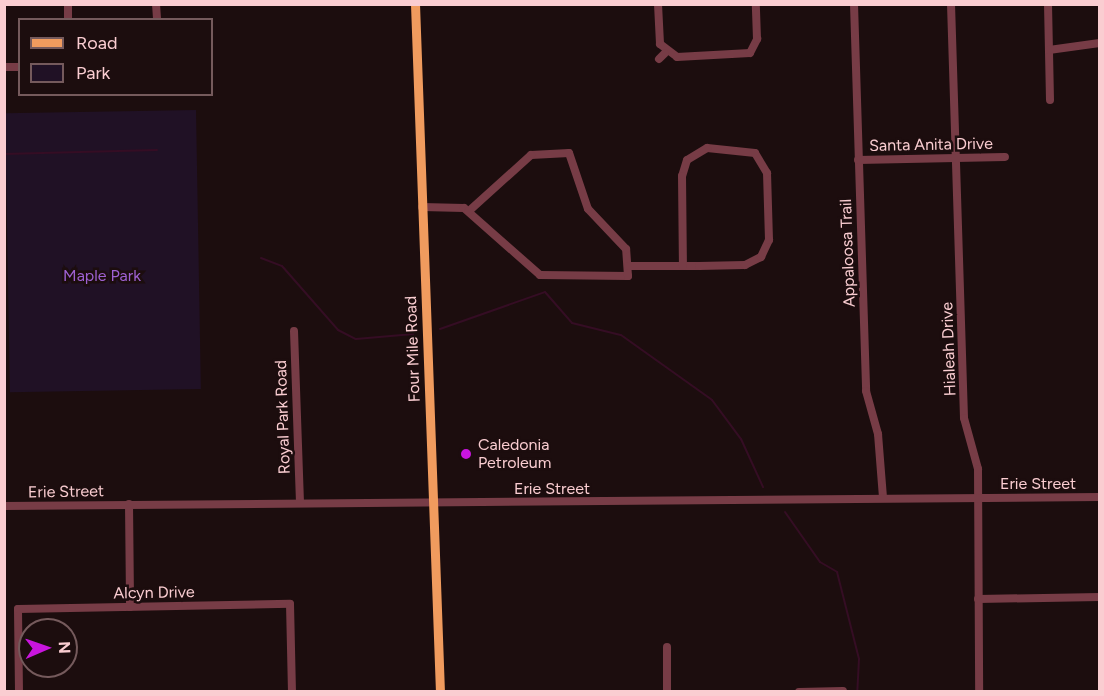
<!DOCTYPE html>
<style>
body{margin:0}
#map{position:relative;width:1104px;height:696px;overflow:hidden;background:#1c0d0e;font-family:Figtree,sans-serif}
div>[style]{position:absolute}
.green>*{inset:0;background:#201125;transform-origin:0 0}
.stream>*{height:2px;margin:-1px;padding:0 1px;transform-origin:1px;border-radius:1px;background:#350d24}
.minor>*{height:8px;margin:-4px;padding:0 4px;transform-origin:4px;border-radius:4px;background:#773c46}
.major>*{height:9px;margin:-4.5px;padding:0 4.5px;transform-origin:4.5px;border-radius:4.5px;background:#f09b5e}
.dots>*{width:16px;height:16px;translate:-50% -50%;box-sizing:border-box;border:3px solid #1c0d0e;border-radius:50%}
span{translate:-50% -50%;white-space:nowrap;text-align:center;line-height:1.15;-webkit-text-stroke:5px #1c0d0e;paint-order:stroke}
.street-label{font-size:16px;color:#facdd1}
.park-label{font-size:16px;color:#9e61d2}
.poi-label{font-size:16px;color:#facdd1}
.left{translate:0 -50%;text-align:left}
.frame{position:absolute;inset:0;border:6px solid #facdd1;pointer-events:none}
.legend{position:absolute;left:18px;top:18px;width:195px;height:78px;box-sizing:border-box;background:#1c0d0e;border:2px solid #755a5c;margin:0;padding:8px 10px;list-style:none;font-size:18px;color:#facdd1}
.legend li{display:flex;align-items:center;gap:12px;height:30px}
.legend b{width:30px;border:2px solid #755a5c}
.north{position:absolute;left:18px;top:618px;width:60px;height:60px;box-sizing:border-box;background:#1c0d0e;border:2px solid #755a5c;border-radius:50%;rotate:88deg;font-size:16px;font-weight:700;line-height:24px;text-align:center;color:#facdd1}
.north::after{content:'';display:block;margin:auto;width:21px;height:27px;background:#c915de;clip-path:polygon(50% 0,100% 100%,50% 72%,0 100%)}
</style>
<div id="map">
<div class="green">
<div style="left:196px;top:110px;width:279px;height:191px;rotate:89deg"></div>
</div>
<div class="stream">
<div style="left:4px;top:154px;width:153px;rotate:-1.5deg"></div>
<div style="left:261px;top:258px;width:22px;rotate:21deg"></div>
<div style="left:282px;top:266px;width:85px;rotate:48.8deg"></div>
<div style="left:338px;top:330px;width:20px;rotate:27deg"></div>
<div style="left:356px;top:339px;width:58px;rotate:-4.9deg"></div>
<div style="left:440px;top:329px;width:111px;rotate:-19.4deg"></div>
<div style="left:545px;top:292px;width:41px;rotate:48.9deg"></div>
<div style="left:572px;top:323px;width:50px;rotate:13.8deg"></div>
<div style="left:621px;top:335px;width:112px;rotate:35.5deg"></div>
<div style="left:712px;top:400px;width:49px;rotate:53.4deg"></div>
<div style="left:741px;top:439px;width:53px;rotate:65.4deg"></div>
<div style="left:785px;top:512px;width:61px;rotate:55deg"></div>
<div style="left:820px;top:562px;width:20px;rotate:30deg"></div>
<div style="left:837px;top:572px;width:90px;rotate:75.8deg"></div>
<div style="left:859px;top:659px;width:33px;rotate:93deg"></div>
</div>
<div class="minor">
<div style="left:68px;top:4px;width:16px;rotate:90deg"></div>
<div style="left:156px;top:4px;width:16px;rotate:86deg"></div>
<div style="left:658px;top:4px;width:40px;rotate:87.1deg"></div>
<div style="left:660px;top:44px;width:21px;rotate:37deg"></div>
<div style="left:677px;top:57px;width:73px;rotate:-3.1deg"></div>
<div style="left:750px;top:53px;width:16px;rotate:-63deg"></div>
<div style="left:757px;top:39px;width:35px;rotate:-92deg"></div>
<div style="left:854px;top:4px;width:387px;rotate:88.2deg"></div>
<div style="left:866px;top:391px;width:45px;rotate:74.4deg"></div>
<div style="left:878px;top:434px;width:64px;rotate:85.5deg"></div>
<div style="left:951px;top:4px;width:414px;rotate:88.2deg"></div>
<div style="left:964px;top:418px;width:53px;rotate:74.6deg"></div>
<div style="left:978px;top:469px;width:223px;rotate:89.7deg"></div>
<div style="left:1048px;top:4px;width:96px;rotate:88.8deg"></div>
<div style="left:1049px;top:50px;width:51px;rotate:-7.8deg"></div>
<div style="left:659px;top:59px;width:8px;rotate:-45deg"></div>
<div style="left:4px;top:67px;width:16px"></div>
<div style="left:858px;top:160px;width:147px;rotate:-1.2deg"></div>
<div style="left:422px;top:207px;width:42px;rotate:1.4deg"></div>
<div style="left:464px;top:208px;width:101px;rotate:41.4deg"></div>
<div style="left:540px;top:275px;width:88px;rotate:0.7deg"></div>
<div style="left:628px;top:276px;width:27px;rotate:-94deg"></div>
<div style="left:626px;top:249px;width:55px;rotate:-133.5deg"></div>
<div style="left:588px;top:209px;width:59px;rotate:-108.7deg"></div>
<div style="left:569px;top:153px;width:38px;rotate:177deg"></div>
<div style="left:531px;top:155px;width:84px;rotate:137.9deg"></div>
<div style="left:628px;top:266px;width:71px"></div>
<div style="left:699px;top:266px;width:46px;rotate:-1.2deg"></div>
<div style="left:745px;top:265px;width:18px;rotate:-27deg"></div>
<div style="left:761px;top:257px;width:19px;rotate:-65deg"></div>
<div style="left:769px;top:240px;width:67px;rotate:-91.7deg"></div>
<div style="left:767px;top:173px;width:23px;rotate:-121deg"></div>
<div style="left:755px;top:153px;width:48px;rotate:-174.1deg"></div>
<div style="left:707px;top:148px;width:23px;rotate:149deg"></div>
<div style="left:687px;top:160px;width:17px;rotate:107deg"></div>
<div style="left:682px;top:176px;width:90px;rotate:89.4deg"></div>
<div style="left:294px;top:331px;width:171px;rotate:88deg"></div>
<div style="left:129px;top:504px;width:103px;rotate:89.4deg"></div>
<div style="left:4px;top:506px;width:1096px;rotate:-0.47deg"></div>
<div style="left:978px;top:599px;width:122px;rotate:-0.9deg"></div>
<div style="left:19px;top:692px;width:83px;rotate:-90.7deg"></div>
<div style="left:18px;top:609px;width:272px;rotate:-1.1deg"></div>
<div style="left:290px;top:604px;width:88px;rotate:88.7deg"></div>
<div style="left:667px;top:692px;width:45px;rotate:-90deg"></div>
<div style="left:799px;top:692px;width:44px;rotate:-1.3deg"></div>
</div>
<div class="major">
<div style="left:415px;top:4px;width:688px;rotate:87.92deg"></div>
</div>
<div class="dots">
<div style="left:466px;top:454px;background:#c915de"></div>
</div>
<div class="street-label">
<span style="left:931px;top:145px;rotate:-1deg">Santa Anita Drive</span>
<span style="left:848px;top:253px;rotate:-92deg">Appaloosa Trail</span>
<span style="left:413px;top:349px;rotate:-92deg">Four Mile Road</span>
<span style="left:949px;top:349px;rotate:-92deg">Hialeah Drive</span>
<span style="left:283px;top:417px;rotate:-92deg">Royal Park Road</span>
<span style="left:1038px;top:484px">Erie Street</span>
<span style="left:552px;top:489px">Erie Street</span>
<span style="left:66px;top:492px;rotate:-1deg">Erie Street</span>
<span style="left:154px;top:593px;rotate:-1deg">Alcyn Drive</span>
</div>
<div class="park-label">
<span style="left:102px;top:276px">Maple Park</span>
</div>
<div class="poi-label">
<span class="left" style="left:478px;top:454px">Caledonia<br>Petroleum</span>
</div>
<div class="frame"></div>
<ul class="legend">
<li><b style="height:8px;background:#f09b5e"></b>Road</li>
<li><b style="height:16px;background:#201125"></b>Park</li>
</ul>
<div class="north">N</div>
</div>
